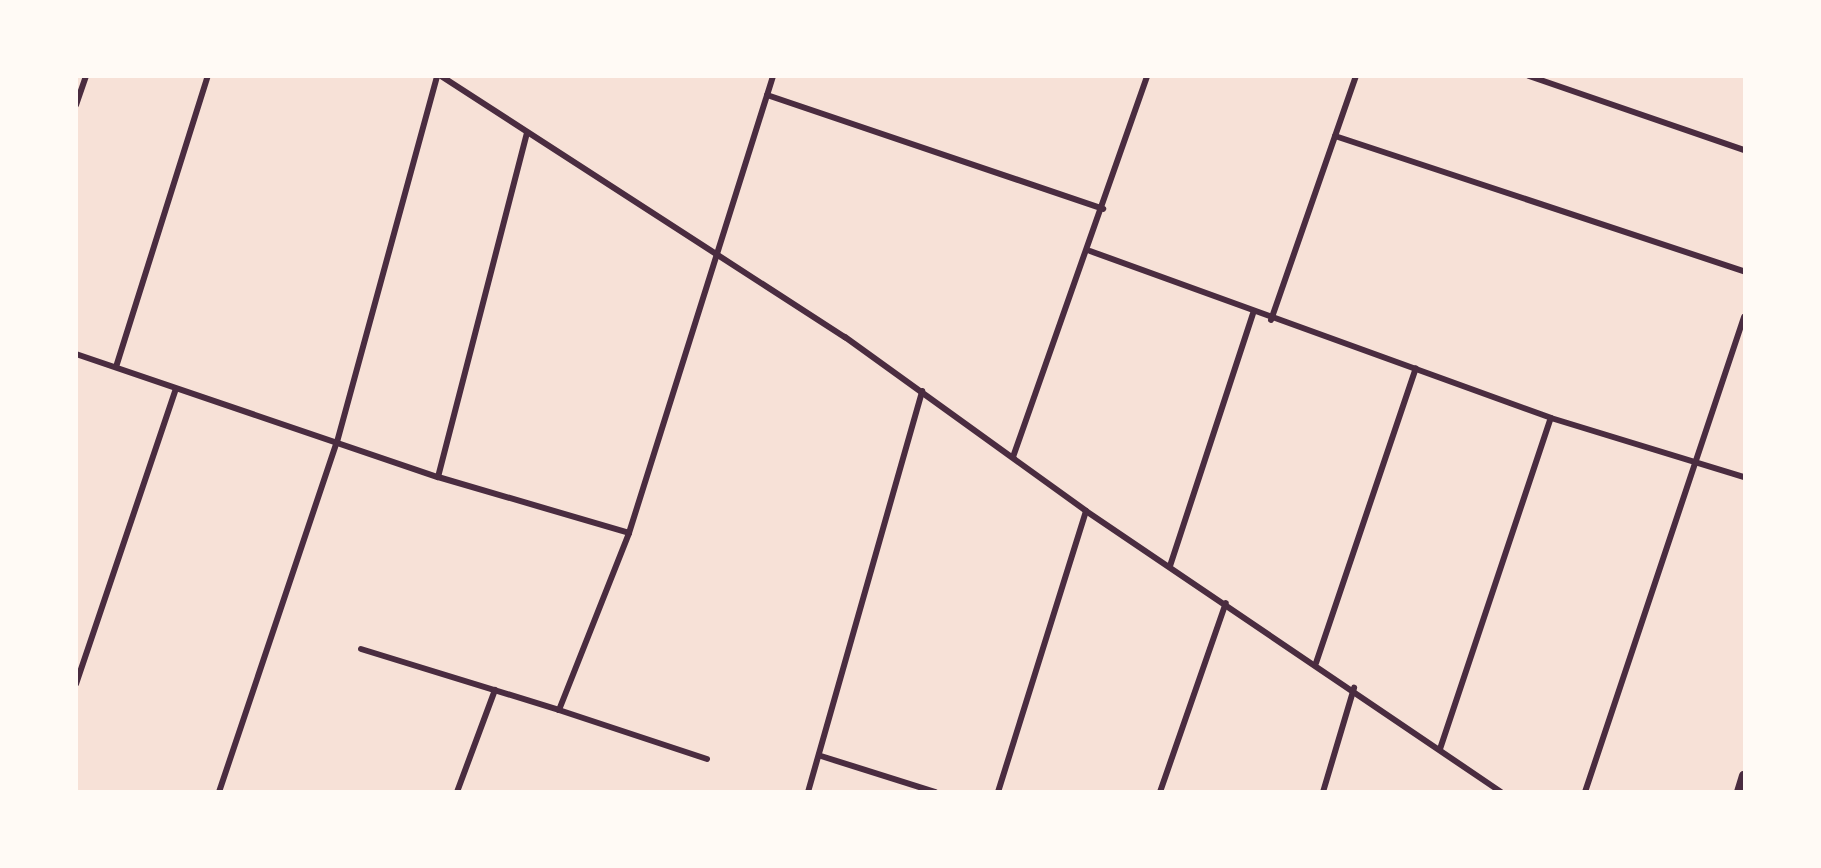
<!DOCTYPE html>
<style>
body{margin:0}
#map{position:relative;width:1821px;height:868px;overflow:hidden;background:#f7e1d7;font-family:Jost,sans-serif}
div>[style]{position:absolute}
.minor>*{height:6px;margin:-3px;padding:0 3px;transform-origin:3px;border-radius:3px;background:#4a2c40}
.tertiary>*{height:10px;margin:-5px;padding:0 5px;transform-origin:5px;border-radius:5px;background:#4a2c40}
span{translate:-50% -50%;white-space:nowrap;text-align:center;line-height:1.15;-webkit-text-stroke:4.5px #fffaf5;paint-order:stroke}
.frame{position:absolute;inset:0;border:78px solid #fffaf5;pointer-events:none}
</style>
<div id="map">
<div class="minor">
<div style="left:441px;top:76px;width:481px;rotate:32.9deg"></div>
<div style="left:845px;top:337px;width:297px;rotate:35.8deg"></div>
<div style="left:1086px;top:511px;width:501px;rotate:34.1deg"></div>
<div style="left:1529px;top:76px;width:227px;rotate:19deg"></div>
<div style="left:767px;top:95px;width:355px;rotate:18.7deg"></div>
<div style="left:76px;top:105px;width:31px;rotate:-71deg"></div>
<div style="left:1335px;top:136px;width:431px;rotate:18.3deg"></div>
<div style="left:1090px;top:251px;width:490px;rotate:19.9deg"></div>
<div style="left:1551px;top:418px;width:202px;rotate:17deg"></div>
<div style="left:1271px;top:320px;width:258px;rotate:-70.8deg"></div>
<div style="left:76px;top:354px;width:382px;rotate:18.8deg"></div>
<div style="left:438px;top:477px;width:199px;rotate:16.3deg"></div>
<div style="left:116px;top:367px;width:305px;rotate:-72.5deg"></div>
<div style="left:1013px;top:457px;width:404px;rotate:-70.6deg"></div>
<div style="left:438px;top:477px;width:356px;rotate:-75.5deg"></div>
<div style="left:1170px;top:566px;width:266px;rotate:-71.8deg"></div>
<div style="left:361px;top:649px;width:207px;rotate:17.1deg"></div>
<div style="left:1316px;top:663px;width:311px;rotate:-71.3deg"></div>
<div style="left:76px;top:684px;width:309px;rotate:-71.3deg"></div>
<div style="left:1440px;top:749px;width:349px;rotate:-71.5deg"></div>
<div style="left:821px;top:756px;width:120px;rotate:17.5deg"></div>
<div style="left:707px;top:759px;width:156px;rotate:-161.7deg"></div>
<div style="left:559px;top:710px;width:190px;rotate:-68.4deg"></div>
<div style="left:629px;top:533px;width:479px;rotate:-72.5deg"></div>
<div style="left:219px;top:792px;width:369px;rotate:-71.4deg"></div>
<div style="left:337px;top:442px;width:379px;rotate:-74.7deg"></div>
<div style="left:457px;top:792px;width:109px;rotate:-69.6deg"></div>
<div style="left:808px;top:792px;width:417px;rotate:-74.1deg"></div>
<div style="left:998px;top:792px;width:294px;rotate:-72.6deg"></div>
<div style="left:1160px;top:792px;width:200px;rotate:-70.8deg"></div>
<div style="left:1323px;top:792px;width:109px;rotate:-73.4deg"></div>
<div style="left:1585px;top:792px;width:501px;rotate:-71.49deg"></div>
</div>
<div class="tertiary">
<div style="left:1739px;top:792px;width:17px;rotate:-73deg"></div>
</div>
<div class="frame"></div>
</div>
